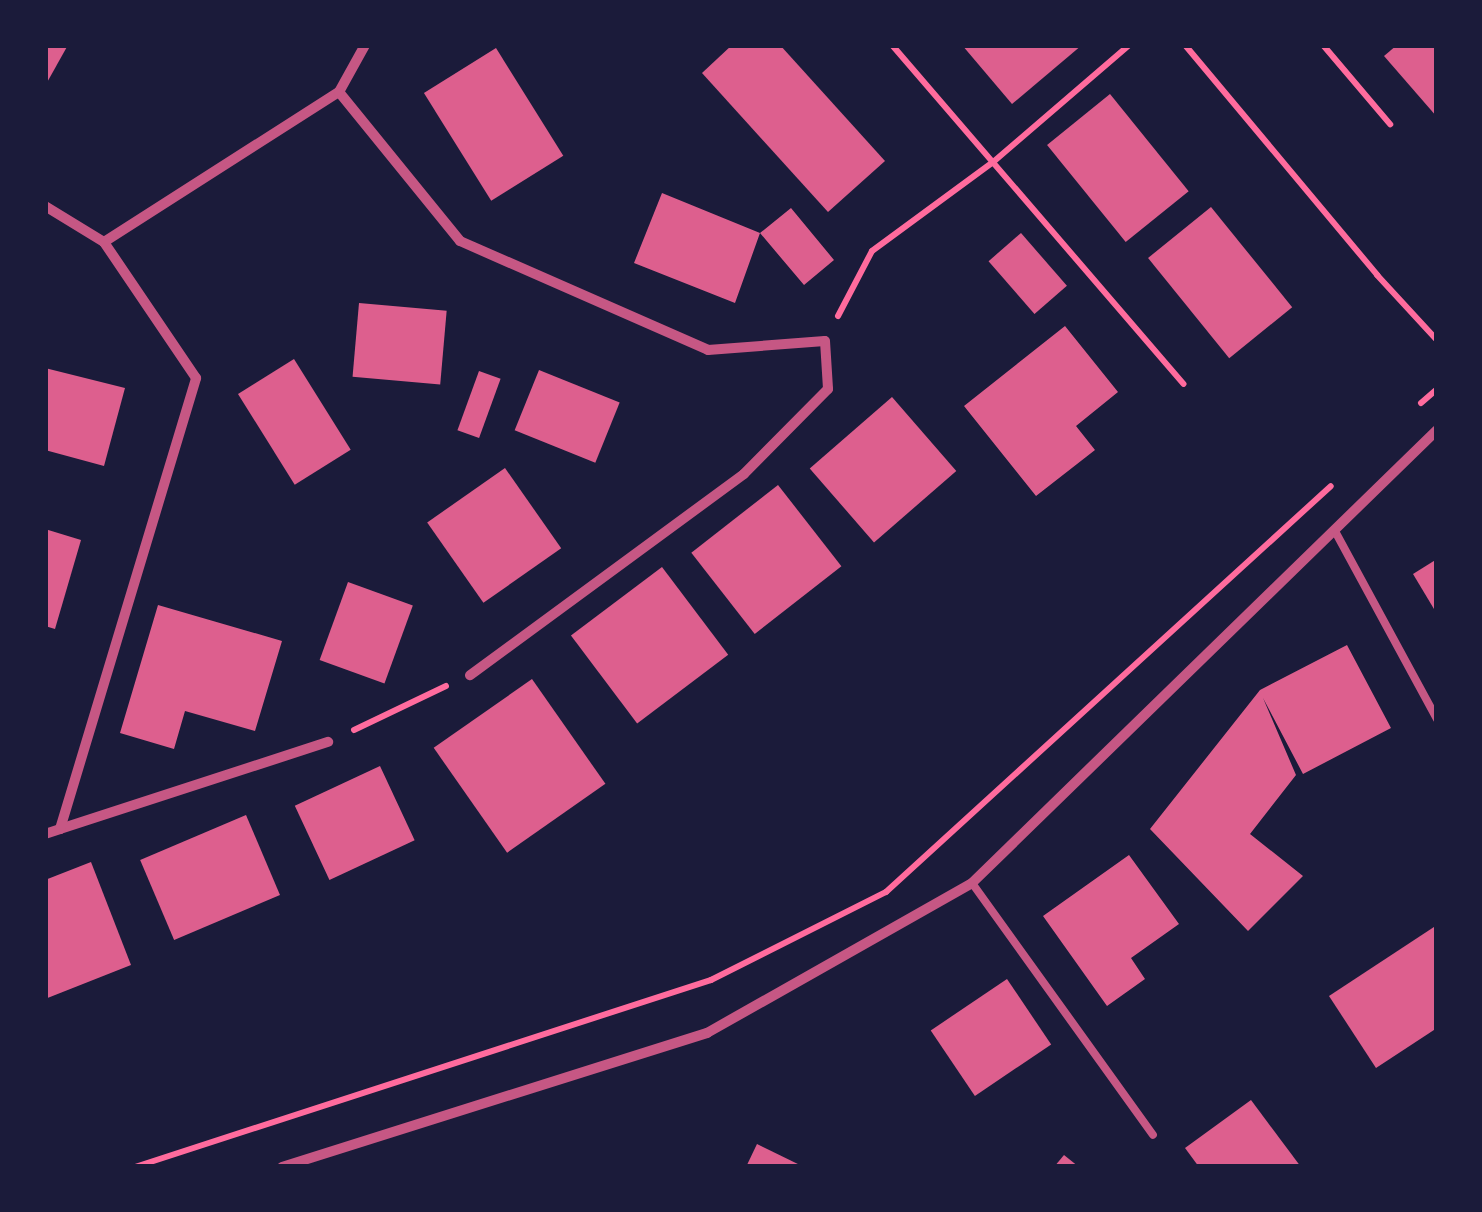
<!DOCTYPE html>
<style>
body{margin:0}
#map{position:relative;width:1482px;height:1212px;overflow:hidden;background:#1b1b3a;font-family:"Open Sans",sans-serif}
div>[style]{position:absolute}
.building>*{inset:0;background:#dd5f8e;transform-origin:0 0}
.path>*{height:6px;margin:-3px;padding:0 3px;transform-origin:3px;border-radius:3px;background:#ff6b9d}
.service>*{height:8px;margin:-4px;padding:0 4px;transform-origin:4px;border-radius:4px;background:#c65784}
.minor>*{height:10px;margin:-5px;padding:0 5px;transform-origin:5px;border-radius:5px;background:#c65784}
span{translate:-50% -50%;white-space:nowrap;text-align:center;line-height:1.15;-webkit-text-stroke:9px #1b1b3a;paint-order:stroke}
.frame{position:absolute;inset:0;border:48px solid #1b1b3a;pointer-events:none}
</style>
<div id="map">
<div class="building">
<div style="clip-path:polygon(45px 45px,68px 45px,45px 86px)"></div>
<div style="clip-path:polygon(732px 45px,780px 45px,885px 161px,828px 212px,702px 73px)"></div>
<div style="clip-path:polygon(962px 45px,1082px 45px,1012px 104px)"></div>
<div style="clip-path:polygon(1397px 45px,1437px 45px,1437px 117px,1384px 56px)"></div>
<div style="left:496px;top:48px;width:127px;height:85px;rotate:58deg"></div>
<div style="left:1110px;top:94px;width:125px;height:81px;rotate:51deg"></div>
<div style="clip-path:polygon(662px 193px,760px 233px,791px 208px,834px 260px,804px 285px,760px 233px,735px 303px,634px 263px)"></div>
<div style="left:1211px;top:207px;width:129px;height:81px;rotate:51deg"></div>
<div style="left:1021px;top:233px;width:70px;height:43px;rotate:49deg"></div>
<div style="left:359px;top:303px;width:88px;height:74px;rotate:5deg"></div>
<div style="clip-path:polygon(1065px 326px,1118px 392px,1076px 426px,1095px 450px,1036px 496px,964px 406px)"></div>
<div style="left:294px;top:359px;width:107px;height:66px;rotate:58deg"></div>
<div style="clip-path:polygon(45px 368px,125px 388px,104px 466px,45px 450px)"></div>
<div style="left:539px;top:370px;width:87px;height:65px;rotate:22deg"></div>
<div style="left:479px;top:371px;width:23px;height:63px;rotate:20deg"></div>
<div style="left:892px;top:397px;width:98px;height:109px;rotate:49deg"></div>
<div style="left:505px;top:468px;width:98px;height:95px;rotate:55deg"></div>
<div style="left:778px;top:485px;width:103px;height:110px;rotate:52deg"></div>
<div style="clip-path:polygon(45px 529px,81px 540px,55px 629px,45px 626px)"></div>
<div style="clip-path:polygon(1437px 559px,1437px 614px,1413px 574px)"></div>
<div style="left:662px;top:567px;width:110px;height:114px;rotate:53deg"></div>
<div style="left:348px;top:582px;width:69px;height:83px;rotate:20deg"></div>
<div style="clip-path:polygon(158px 605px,282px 641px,255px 731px,185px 711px,174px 749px,120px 733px)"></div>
<div style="clip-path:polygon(1347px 645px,1391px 728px,1303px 774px,1263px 698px,1296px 775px,1250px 834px,1303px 876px,1248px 931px,1150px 829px,1260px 690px)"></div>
<div style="left:532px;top:679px;width:128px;height:120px;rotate:55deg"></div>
<div style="left:380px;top:766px;width:82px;height:94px;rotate:65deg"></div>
<div style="left:246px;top:815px;width:87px;height:115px;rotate:67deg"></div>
<div style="clip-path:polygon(1129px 855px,1179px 924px,1131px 958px,1145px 979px,1107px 1006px,1043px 916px)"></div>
<div style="clip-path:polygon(91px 862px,131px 965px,45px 999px,45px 880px)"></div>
<div style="clip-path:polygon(1437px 925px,1437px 1028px,1376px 1068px,1329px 996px)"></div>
<div style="left:1007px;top:979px;width:79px;height:92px;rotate:56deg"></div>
<div style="clip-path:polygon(1251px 1100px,1301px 1167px,1199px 1167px,1185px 1148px)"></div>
<div style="clip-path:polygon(757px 1144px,804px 1167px,746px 1167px)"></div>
<div style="clip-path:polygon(1064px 1155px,1079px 1167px,1054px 1167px)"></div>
</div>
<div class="path">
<div style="left:892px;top:45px;width:447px;rotate:49.3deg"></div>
<div style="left:1185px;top:45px;width:300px;rotate:50.1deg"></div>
<div style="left:1377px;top:275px;width:88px;rotate:47.3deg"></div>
<div style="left:1323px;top:45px;width:104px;rotate:49.7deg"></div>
<div style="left:838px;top:316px;width:73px;rotate:-62.4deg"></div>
<div style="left:872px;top:251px;width:149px;rotate:-36.3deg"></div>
<div style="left:992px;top:163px;width:181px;rotate:-40.7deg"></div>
<div style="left:1421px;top:403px;width:21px;rotate:-41deg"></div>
<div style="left:354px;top:730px;width:102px;rotate:-25.6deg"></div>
<div style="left:135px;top:1167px;width:606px;rotate:-17.99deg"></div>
<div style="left:711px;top:980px;width:196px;rotate:-26.7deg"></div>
<div style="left:886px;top:892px;width:602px;rotate:-42.38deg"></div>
</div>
<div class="service">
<div style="left:1336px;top:533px;width:212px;rotate:61.5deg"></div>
<div style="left:972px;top:883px;width:310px;rotate:54.3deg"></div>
</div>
<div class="minor">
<div style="left:339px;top:92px;width:192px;rotate:50.9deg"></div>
<div style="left:460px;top:241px;width:271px;rotate:23.7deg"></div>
<div style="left:708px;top:350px;width:117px;rotate:-4.4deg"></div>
<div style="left:825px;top:341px;width:48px;rotate:86.4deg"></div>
<div style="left:828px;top:389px;width:120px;rotate:134.7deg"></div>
<div style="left:744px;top:474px;width:340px;rotate:143.7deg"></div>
<div style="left:45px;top:206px;width:69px;rotate:31.4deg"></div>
<div style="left:104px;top:242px;width:279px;rotate:-32.6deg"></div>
<div style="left:339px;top:92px;width:54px;rotate:-61deg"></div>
<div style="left:60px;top:829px;width:282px;rotate:-18deg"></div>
<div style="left:45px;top:834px;width:16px;rotate:-18deg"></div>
<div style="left:60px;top:829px;width:471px;rotate:-73.2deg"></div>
<div style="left:196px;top:378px;width:164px;rotate:-124.1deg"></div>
<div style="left:282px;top:1167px;width:446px;rotate:-17.5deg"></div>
<div style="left:707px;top:1033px;width:305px;rotate:-29.5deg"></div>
<div style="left:972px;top:883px;width:649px;rotate:-44.25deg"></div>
</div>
<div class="frame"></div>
</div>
